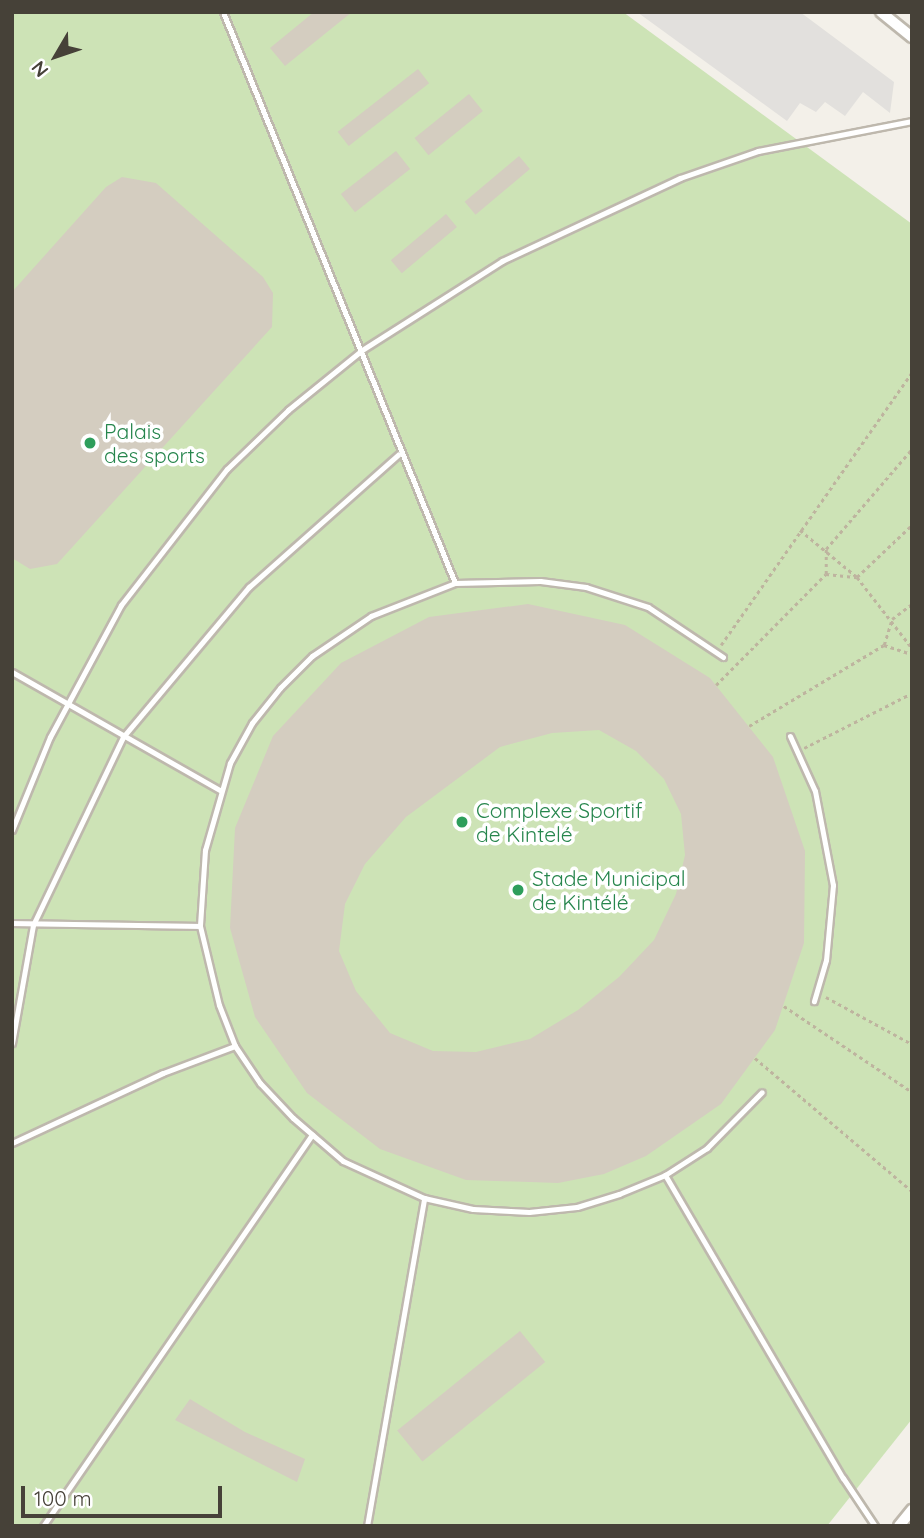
<!DOCTYPE html>
<meta charset="utf-8">
<style>
body{margin:0}
#map{position:relative;width:924px;height:1538px;overflow:hidden;background:#f3f0e9;font-family:Quicksand,sans-serif}
div>[style]{position:absolute}
.green>*{inset:0;background:#cde3b6}
.parking>*{inset:0;background:#e2e0dd}
.building>*{inset:0;background:#d4cdc0;transform-origin:0 0}
.path>*{height:2.5px;margin-top:-1.25px;transform-origin:0;background:repeating-linear-gradient(90deg,#beb49f 0 3.5px,transparent 0 7px)}
.roads{filter:drop-shadow(2px 0 #beb8ad) drop-shadow(-2px 0 #beb8ad) drop-shadow(0 2px #beb8ad) drop-shadow(0 -2px #beb8ad)}
.lane>*{height:5px;margin:-2.5px;padding:0 2.5px;transform-origin:2.5px;border-radius:2.5px;background:#fff}
.street>*{height:10px;margin:-5px;padding:0 5px;transform-origin:5px;border-radius:5px;background:#fff}
.dots>*{width:19px;height:19px;translate:-50% -50%;box-sizing:border-box;border:4px solid #fff;border-radius:50%}
span{translate:-50% -50%;white-space:nowrap;text-align:center;line-height:1.15;-webkit-text-stroke:7px #fff;paint-order:stroke}
.leisure-label{font-size:21px;color:#27864d}
.left{translate:0 -50%;text-align:left}
.frame{position:absolute;inset:0;border:14px solid #464138;pointer-events:none}
.north{position:absolute;left:21px;top:21px;width:70px;height:70px;-webkit-text-stroke:5px #fff;paint-order:stroke;rotate:231deg;font-size:19px;font-weight:700;line-height:28px;text-align:center;color:#464138}
.north::after{content:'';display:block;margin:auto;width:24px;height:32px;background:#464138;clip-path:polygon(50% 0,100% 100%,50% 72%,0 100%)}
.scale{position:absolute;left:21px;top:1486px;width:201px;height:32px;box-sizing:border-box;border:4px solid #464138;border-top:0;padding-left:9px;font-size:21px;line-height:24px;white-space:nowrap;color:#464138;-webkit-text-stroke:5px #fff;paint-order:stroke}
</style>
<div id="map">
<div class="green">
<div style="clip-path:polygon(12px 12px,623px 12px,912px 224px,912px 1419px,827px 1526px,12px 1526px)"></div>
</div>
<div class="parking">
<div style="clip-path:polygon(637px 12px,800px 12px,894px 82px,890px 113px,863px 92px,845px 116px,825px 102px,816px 112px,800px 103px,787px 121px)"></div>
</div>
<div class="building">
<div style="clip-path:polygon(314px 12px,352px 12px,285px 66px,270px 48px)"></div>
<div style="left:418px;top:69px;width:18px;height:102px;rotate:52deg"></div>
<div style="left:469px;top:94px;width:22px;height:70px;rotate:51deg"></div>
<div style="left:396px;top:151px;width:23px;height:70px;rotate:52deg"></div>
<div style="left:519px;top:156px;width:17px;height:71px;rotate:50deg"></div>
<div style="clip-path:polygon(122px 177px,156px 183px,263px 277px,273px 293px,272px 327px,57px 564px,30px 569px,12px 558px,12px 292px,106px 187px)"></div>
<div style="left:446px;top:214px;width:17px;height:72px;rotate:50deg"></div>
<div style="clip-path:polygon(evenodd,528px 604px,625px 625px,710px 678px,773px 757px,805px 851px,804px 943px,775px 1030px,721px 1104px,646px 1156px,604px 1174px,558px 1183px,466px 1180px,380px 1149px,307px 1093px,255px 1017px,230px 928px,235px 828px,273px 736px,341px 663px,429px 617px,528px 604px,599px 730px,636px 751px,664px 779px,681px 814px,685px 855px,676px 894px,654px 940px,619px 977px,578px 1010px,530px 1039px,476px 1052px,433px 1051px,390px 1033px,356px 991px,339px 951px,345px 904px,365px 864px,406px 817px,500px 747px,552px 733px,599px 730px)"></div>
<div style="left:520px;top:1331px;width:40px;height:158px;rotate:51deg"></div>
<div style="clip-path:polygon(190px 1399px,245px 1432px,305px 1459px,297px 1482px,175px 1420px)"></div>
</div>
<div class="path">
<div style="left:800px;top:530px;width:74px;rotate:39.5deg"></div>
<div style="left:857px;top:577px;width:90px;rotate:52.2deg"></div>
<div style="left:826px;top:574px;width:25px;rotate:-90deg"></div>
<div style="left:826px;top:549px;width:132px;rotate:-49.3deg"></div>
<div style="left:721px;top:645px;width:333px;rotate:-55deg"></div>
<div style="left:884px;top:645px;width:29px;rotate:18deg"></div>
<div style="left:716px;top:685px;width:156px;rotate:-45.3deg"></div>
<div style="left:826px;top:574px;width:31px;rotate:6deg"></div>
<div style="left:857px;top:577px;width:76px;rotate:-43.4deg"></div>
<div style="left:749px;top:726px;width:157px;rotate:-31deg"></div>
<div style="left:884px;top:645px;width:27px;rotate:-73deg"></div>
<div style="left:892px;top:619px;width:25px;rotate:-37deg"></div>
<div style="left:804px;top:748px;width:121px;rotate:-27deg"></div>
<div style="left:826px;top:997px;width:98px;rotate:28.7deg"></div>
<div style="left:784px;top:1006px;width:154px;rotate:33.9deg"></div>
<div style="left:755px;top:1058px;width:206px;rotate:40.3deg"></div>
</div>
<div class="roads">
<div class="lane">
<div style="left:223px;top:12px;width:616px;rotate:67.89deg"></div>
<div style="left:723px;top:657px;width:90px;rotate:-146.3deg"></div>
<div style="left:648px;top:607px;width:65px;rotate:-162.1deg"></div>
<div style="left:586px;top:587px;width:46px;rotate:-172.6deg"></div>
<div style="left:540px;top:581px;width:85px;rotate:178.7deg"></div>
<div style="left:455px;top:583px;width:90px;rotate:158.6deg"></div>
<div style="left:371px;top:616px;width:71px;rotate:145.9deg"></div>
<div style="left:312px;top:656px;width:45px;rotate:135deg"></div>
<div style="left:280px;top:688px;width:45px;rotate:128.7deg"></div>
<div style="left:252px;top:723px;width:46px;rotate:118.8deg"></div>
<div style="left:230px;top:763px;width:91px;rotate:106deg"></div>
<div style="left:205px;top:850px;width:76px;rotate:93.8deg"></div>
<div style="left:200px;top:926px;width:81px;rotate:76.5deg"></div>
<div style="left:219px;top:1005px;width:44px;rotate:68.7deg"></div>
<div style="left:235px;top:1046px;width:45px;rotate:56deg"></div>
<div style="left:260px;top:1083px;width:48px;rotate:46.7deg"></div>
<div style="left:293px;top:1118px;width:66px;rotate:40.7deg"></div>
<div style="left:343px;top:1161px;width:89px;rotate:24.6deg"></div>
<div style="left:424px;top:1198px;width:50px;rotate:12.7deg"></div>
<div style="left:473px;top:1209px;width:56px;rotate:3.1deg"></div>
<div style="left:529px;top:1212px;width:48px;rotate:-5.9deg"></div>
<div style="left:577px;top:1207px;width:44px;rotate:-17.2deg"></div>
<div style="left:619px;top:1194px;width:50px;rotate:-22.4deg"></div>
<div style="left:665px;top:1175px;width:50px;rotate:-32.7deg"></div>
<div style="left:707px;top:1148px;width:78px;rotate:-45.5deg"></div>
<div style="left:12px;top:672px;width:239px;rotate:29.6deg"></div>
<div style="left:790px;top:736px;width:60px;rotate:65.6deg"></div>
<div style="left:815px;top:791px;width:96px;rotate:79.2deg"></div>
<div style="left:833px;top:885px;width:75px;rotate:95.3deg"></div>
<div style="left:826px;top:960px;width:43px;rotate:106.3deg"></div>
<div style="left:12px;top:830px;width:100px;rotate:-67.8deg"></div>
<div style="left:50px;top:737px;width:150px;rotate:-61.7deg"></div>
<div style="left:121px;top:605px;width:172px;rotate:-52.1deg"></div>
<div style="left:227px;top:469px;width:85px;rotate:-44deg"></div>
<div style="left:288px;top:410px;width:95px;rotate:-39deg"></div>
<div style="left:362px;top:350px;width:166px;rotate:-32.4deg"></div>
<div style="left:502px;top:261px;width:196px;rotate:-25deg"></div>
<div style="left:680px;top:178px;width:83px;rotate:-19.1deg"></div>
<div style="left:758px;top:151px;width:157px;rotate:-11deg"></div>
<div style="left:12px;top:923px;width:188px;rotate:0.9deg"></div>
<div style="left:12px;top:1043px;width:120px;rotate:-79.9deg"></div>
<div style="left:33px;top:925px;width:208px;rotate:-64.4deg"></div>
<div style="left:123px;top:737px;width:196px;rotate:-50deg"></div>
<div style="left:249px;top:587px;width:200px;rotate:-41.6deg"></div>
<div style="left:12px;top:1143px;width:166px;rotate:-24.9deg"></div>
<div style="left:163px;top:1073px;width:77px;rotate:-20.6deg"></div>
<div style="left:665px;top:1175px;width:351px;rotate:59.6deg"></div>
<div style="left:843px;top:1478px;width:58px;rotate:56.3deg"></div>
<div style="left:43px;top:1526px;width:475px;rotate:-55.5deg"></div>
<div style="left:367px;top:1526px;width:333px;rotate:-80.1deg"></div>
</div>
<div class="street">
<div style="left:881px;top:12px;width:40px;rotate:39deg"></div>
<div style="left:899px;top:1526px;width:21px;rotate:-51deg"></div>
</div>
</div>
<div class="dots">
<div style="left:90px;top:443px;background:#2e9e5b"></div>
<div style="left:462px;top:822px;background:#2e9e5b"></div>
<div style="left:518px;top:890px;background:#2e9e5b"></div>
</div>
<div class="leisure-label">
<span class="left" style="left:104px;top:443px">Palais<br>des sports</span>
<span class="left" style="left:476px;top:822px">Complexe Sportif<br>de Kintelé</span>
<span class="left" style="left:532px;top:890px">Stade Municipal<br>de Kintélé</span>
</div>
<div class="frame"></div>
<div class="north">N</div>
<div class="scale">100 m</div>
</div>
